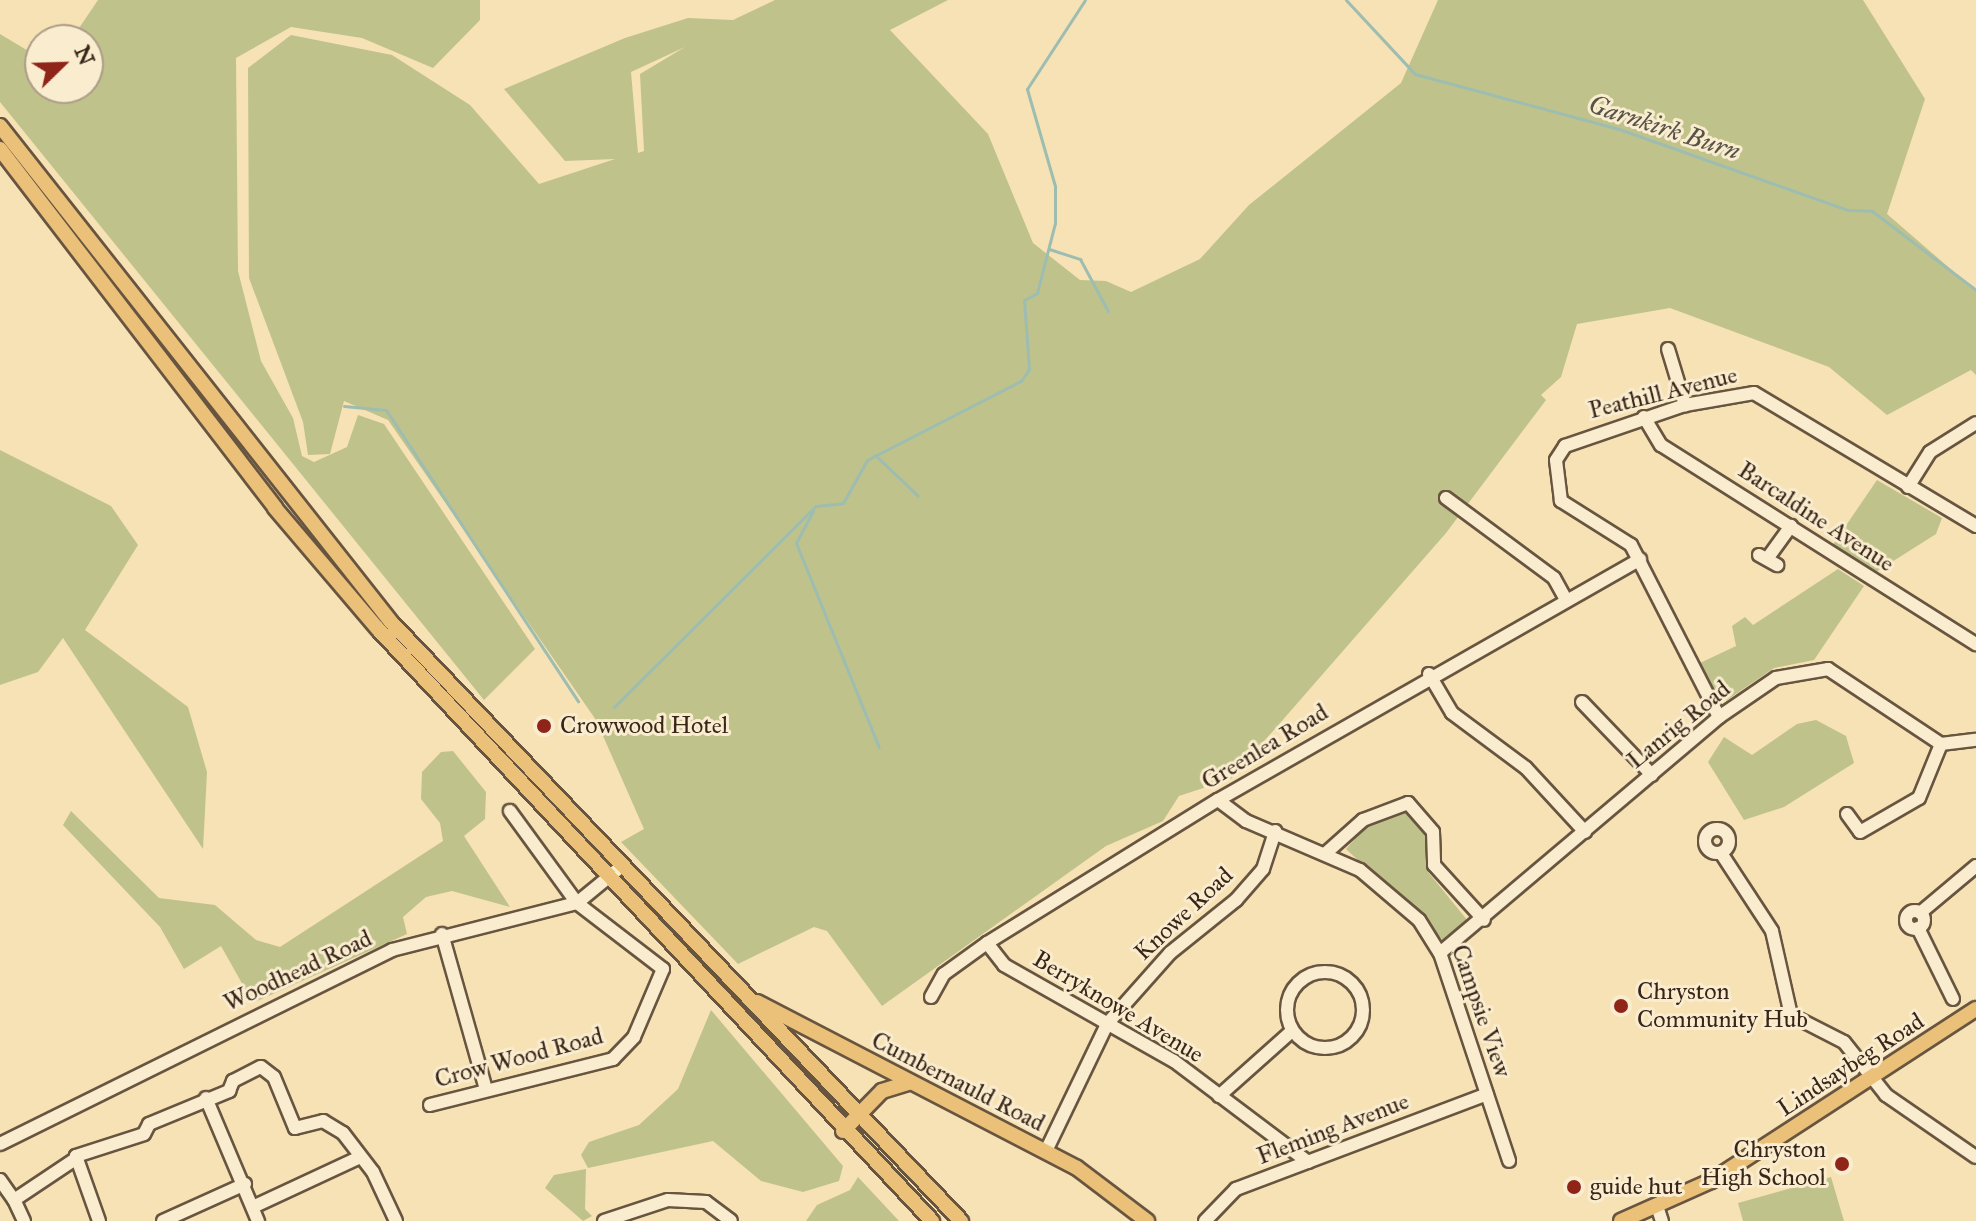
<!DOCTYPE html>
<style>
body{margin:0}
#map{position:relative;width:1976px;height:1221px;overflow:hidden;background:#f6e2b5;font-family:"IM FELL Great Primer",serif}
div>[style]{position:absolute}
.green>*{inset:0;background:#c0c28b}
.stream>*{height:3px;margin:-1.5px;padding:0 1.5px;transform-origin:1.5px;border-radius:1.5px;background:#9dbdb1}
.roads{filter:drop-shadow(2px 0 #685540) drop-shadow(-2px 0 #685540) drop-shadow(0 2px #685540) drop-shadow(0 -2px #685540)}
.minor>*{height:12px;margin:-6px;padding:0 6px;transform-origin:6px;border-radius:6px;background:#f9eccf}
.minor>.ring{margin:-6px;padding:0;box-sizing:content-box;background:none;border:12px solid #f9eccf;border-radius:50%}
.major>*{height:14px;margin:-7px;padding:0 7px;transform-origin:7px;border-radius:7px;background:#ebc17a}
.dots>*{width:22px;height:22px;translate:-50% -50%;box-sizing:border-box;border:4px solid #f9eccf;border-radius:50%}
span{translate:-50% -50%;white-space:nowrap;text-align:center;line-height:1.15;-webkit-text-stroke:6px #f9eccf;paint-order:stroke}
.street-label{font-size:24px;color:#392619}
.poi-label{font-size:24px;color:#392619}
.left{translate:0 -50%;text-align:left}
.right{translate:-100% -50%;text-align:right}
.water-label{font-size:26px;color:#575347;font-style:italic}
.north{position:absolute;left:24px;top:24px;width:80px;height:80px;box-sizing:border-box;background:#f9eccf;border:2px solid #ac9d86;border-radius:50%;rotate:67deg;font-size:22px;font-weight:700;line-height:32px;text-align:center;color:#392619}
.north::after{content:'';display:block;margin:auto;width:28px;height:36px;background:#8f2418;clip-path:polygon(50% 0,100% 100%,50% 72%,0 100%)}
</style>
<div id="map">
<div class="green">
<div style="clip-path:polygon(98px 0,480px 0,480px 20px,433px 68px,362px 38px,291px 27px,236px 58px,238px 271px,261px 361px,293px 418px,302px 456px,314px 462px,347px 447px,358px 415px,384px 424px,535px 649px,484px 700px,0 102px,0 34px,40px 58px,40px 88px,88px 88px,88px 40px,71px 40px)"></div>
<div style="clip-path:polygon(evenodd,775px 0,948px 0,890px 30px,988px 134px,1033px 243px,1080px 280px,1106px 281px,1131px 292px,1200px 259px,1249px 205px,1401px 83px,1438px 0,1863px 0,1925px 99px,1887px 214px,1976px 291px,1976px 375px,1971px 370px,1887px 415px,1829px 367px,1670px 308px,1577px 324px,1561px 377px,1541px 395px,1546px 400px,1446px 533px,1231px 779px,1179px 796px,1163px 821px,1106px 846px,882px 1006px,827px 931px,814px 927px,738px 964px,621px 842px,644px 829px,596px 720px,388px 420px,344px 401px,330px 454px,308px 455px,303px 422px,249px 278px,248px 68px,291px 35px,392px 55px,470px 105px,539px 184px,615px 159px,565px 161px,504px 89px,625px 38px,688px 18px,733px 20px,775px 0,685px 47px,640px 74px,644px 151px,638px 153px,631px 72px,685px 47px)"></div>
<div style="clip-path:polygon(0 450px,111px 506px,138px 545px,85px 630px,188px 707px,207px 772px,203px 849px,63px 638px,38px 672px,0 685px)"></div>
<div style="clip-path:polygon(1877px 480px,1942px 518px,1936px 534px,1876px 572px,1832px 546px)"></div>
<div style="clip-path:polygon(1838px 569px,1864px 586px,1814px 660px,1774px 668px,1727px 700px,1715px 695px,1700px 663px,1736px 646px,1732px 626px,1745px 617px,1753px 625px)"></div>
<div style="clip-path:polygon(1816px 720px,1846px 736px,1854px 763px,1784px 807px,1744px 820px,1708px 762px,1724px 737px,1752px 755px,1797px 724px)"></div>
<div style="clip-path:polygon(453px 751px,486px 792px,485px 819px,464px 836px,510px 907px,452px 891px,426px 897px,403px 917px,407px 934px,253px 1003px,221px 946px,184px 969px,160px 927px,63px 825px,71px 811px,159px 898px,215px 905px,256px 940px,280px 947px,443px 841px,440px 823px,421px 799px,422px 772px,441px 752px)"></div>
<div style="clip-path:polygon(1407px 811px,1425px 832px,1428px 872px,1468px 921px,1443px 940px,1346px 849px,1371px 821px)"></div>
<div style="clip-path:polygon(711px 1010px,843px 1166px,839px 1181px,803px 1192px,761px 1181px,713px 1141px,588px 1168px,581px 1155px,589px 1142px,639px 1125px,678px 1089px)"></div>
<div style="clip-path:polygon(586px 1169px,585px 1209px,592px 1216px,583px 1221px,545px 1188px,554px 1175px)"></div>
<div style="clip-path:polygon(858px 1177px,899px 1221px,806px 1221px,817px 1205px,850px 1190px)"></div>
<div style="clip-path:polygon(1831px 1177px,1844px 1221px,1743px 1221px,1738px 1203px)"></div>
</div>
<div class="stream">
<div style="left:1346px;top:0;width:101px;rotate:47deg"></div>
<div style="left:1415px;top:74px;width:211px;rotate:15.1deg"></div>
<div style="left:1619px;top:129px;width:243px;rotate:19.5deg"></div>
<div style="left:1848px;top:210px;width:24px;rotate:2deg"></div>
<div style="left:1872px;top:211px;width:131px;rotate:37.2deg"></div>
<div style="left:1049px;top:249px;width:33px;rotate:18deg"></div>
<div style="left:1080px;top:259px;width:59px;rotate:61.7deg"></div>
<div style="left:344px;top:406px;width:42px;rotate:5.4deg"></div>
<div style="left:386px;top:410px;width:349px;rotate:56.6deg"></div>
<div style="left:875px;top:455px;width:59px;rotate:43.6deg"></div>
<div style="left:813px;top:511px;width:36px;rotate:118deg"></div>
<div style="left:796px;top:543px;width:220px;rotate:67.9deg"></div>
<div style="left:614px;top:707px;width:285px;rotate:-44.9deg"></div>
<div style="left:816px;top:506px;width:27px;rotate:-6deg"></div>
<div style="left:843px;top:503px;width:49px;rotate:-60.8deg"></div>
<div style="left:867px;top:460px;width:173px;rotate:-27.2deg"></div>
<div style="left:1021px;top:381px;width:14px;rotate:-56deg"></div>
<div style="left:1029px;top:369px;width:69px;rotate:-94.1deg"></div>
<div style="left:1024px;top:300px;width:15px;rotate:-28deg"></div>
<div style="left:1037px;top:293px;width:72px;rotate:-75.6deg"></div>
<div style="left:1055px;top:223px;width:37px;rotate:-90deg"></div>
<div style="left:1055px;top:186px;width:101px;rotate:-106.1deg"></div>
<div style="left:1027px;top:89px;width:106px;rotate:-56.9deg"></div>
</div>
<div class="roads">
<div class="minor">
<div style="left:1668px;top:349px;width:59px;rotate:73.1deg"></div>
<div style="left:1644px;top:417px;width:33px;rotate:59deg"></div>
<div style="left:1661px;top:445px;width:373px;rotate:32.3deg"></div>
<div style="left:1908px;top:487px;width:41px;rotate:-57.8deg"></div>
<div style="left:1930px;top:452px;width:54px;rotate:-32.2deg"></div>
<div style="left:1446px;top:498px;width:134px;rotate:36.5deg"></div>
<div style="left:1554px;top:578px;width:25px;rotate:61deg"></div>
<div style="left:1759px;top:555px;width:21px;rotate:29deg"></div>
<div style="left:1767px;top:559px;width:41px;rotate:-54deg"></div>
<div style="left:1429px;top:674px;width:45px;rotate:59.5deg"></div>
<div style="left:1452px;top:713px;width:92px;rotate:36.6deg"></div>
<div style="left:1526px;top:768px;width:87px;rotate:47.3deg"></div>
<div style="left:1582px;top:702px;width:101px;rotate:46.2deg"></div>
<div style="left:1719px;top:717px;width:193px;rotate:-117.1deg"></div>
<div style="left:1631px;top:545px;width:83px;rotate:-147.8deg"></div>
<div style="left:1561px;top:501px;width:41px;rotate:-97deg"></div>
<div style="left:1556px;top:460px;width:17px;rotate:-57deg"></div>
<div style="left:1565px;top:446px;width:127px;rotate:-18.9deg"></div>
<div style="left:1685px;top:405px;width:70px;rotate:-9.9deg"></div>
<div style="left:1754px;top:393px;width:259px;rotate:30.9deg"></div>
<div style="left:1218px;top:800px;width:35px;rotate:37deg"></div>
<div style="left:1246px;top:821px;width:124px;rotate:23.3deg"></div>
<div style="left:1360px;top:870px;width:77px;rotate:40.3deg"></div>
<div style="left:1419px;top:920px;width:39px;rotate:58deg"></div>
<div style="left:1440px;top:953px;width:219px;rotate:71.6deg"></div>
<div style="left:1847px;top:814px;width:22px;rotate:54deg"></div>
<div style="left:1860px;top:832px;width:68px;rotate:-30deg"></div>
<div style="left:1919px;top:798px;width:58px;rotate:-67.8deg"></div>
<div class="ring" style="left:1705px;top:829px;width:12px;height:12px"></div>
<div style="left:1326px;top:853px;width:50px;rotate:-41.7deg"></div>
<div style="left:1363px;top:820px;width:48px;rotate:-20.7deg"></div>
<div style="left:1408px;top:803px;width:38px;rotate:49deg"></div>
<div style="left:1433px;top:832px;width:33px;rotate:88deg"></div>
<div style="left:1434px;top:865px;width:74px;rotate:47.7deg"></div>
<div style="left:1721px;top:853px;width:93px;rotate:56.8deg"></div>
<div style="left:1772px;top:931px;width:86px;rotate:77.3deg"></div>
<div style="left:1791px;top:1015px;width:59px;rotate:27deg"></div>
<div style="left:1844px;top:1042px;width:68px;rotate:51.6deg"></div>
<div style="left:1886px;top:1095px;width:109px;rotate:34.6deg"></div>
<div class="ring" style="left:1906px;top:911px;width:6px;height:6px"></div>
<div style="left:1920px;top:913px;width:73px;rotate:-40deg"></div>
<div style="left:1918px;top:928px;width:79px;rotate:63.8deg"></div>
<div style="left:442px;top:934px;width:162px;rotate:74.2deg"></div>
<div style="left:987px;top:943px;width:28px;rotate:52deg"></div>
<div style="left:1004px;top:965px;width:195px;rotate:29.5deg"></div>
<div style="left:1174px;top:1061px;width:168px;rotate:37deg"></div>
<div style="left:1440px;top:953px;width:365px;rotate:-40.2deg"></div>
<div style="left:1719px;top:717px;width:69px;rotate:-34.4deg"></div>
<div style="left:1776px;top:678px;width:53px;rotate:-9.8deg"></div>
<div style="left:1828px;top:669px;width:136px;rotate:33.6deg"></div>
<div style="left:1941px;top:744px;width:35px;rotate:-7deg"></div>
<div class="ring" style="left:1287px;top:972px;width:64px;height:64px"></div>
<div style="left:931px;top:997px;width:26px;rotate:-61deg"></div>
<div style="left:944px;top:974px;width:53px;rotate:-35.8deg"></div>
<div style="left:987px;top:943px;width:272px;rotate:-31.8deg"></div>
<div style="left:1218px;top:800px;width:486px;rotate:-29.7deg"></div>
<div style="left:1219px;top:1096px;width:98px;rotate:-41.7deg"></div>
<div style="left:206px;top:1098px;width:134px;rotate:67.1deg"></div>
<div style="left:430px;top:1105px;width:189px;rotate:-14.1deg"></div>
<div style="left:613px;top:1059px;width:30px;rotate:-46deg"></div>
<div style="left:634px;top:1037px;width:74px;rotate:-66.9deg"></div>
<div style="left:663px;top:969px;width:108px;rotate:-142.5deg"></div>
<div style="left:577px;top:903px;width:114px;rotate:-126.1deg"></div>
<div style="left:0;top:1144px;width:437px;rotate:-26.3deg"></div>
<div style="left:392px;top:950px;width:191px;rotate:-14.3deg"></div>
<div style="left:577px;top:903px;width:58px;rotate:-39.4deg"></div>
<div style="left:1046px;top:1151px;width:141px;rotate:-64.3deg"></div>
<div style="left:1107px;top:1024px;width:95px;rotate:-48.4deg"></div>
<div style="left:1170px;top:953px;width:85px;rotate:-38.8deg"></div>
<div style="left:1236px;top:900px;width:41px;rotate:-48.9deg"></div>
<div style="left:1263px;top:869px;width:40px;rotate:-72deg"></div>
<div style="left:0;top:1180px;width:24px;rotate:55deg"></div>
<div style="left:255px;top:1206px;width:116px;rotate:-25deg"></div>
<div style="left:1657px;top:1206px;width:16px;rotate:72deg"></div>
<div style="left:24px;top:1221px;width:23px;rotate:-115deg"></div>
<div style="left:14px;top:1200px;width:76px;rotate:-33.7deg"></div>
<div style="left:99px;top:1221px;width:69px;rotate:-109.5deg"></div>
<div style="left:76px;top:1156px;width:71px;rotate:-17.9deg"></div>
<div style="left:144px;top:1134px;width:11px;rotate:-63deg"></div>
<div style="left:149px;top:1124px;width:87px;rotate:-22.4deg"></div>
<div style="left:229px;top:1091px;width:11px;rotate:-68deg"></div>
<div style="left:233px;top:1081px;width:31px;rotate:-27deg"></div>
<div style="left:261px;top:1067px;width:16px;rotate:38deg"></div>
<div style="left:274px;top:1077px;width:55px;rotate:67.6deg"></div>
<div style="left:295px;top:1128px;width:29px;rotate:-14deg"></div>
<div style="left:323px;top:1121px;width:23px;rotate:31deg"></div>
<div style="left:343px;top:1133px;width:49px;rotate:52.4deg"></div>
<div style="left:373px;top:1172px;width:54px;rotate:64.9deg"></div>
<div style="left:163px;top:1221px;width:90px;rotate:-24.3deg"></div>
<div style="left:604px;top:1221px;width:67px;rotate:-18.2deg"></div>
<div style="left:668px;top:1200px;width:38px;rotate:3deg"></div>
<div style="left:706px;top:1202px;width:31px;rotate:37deg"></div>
<div style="left:1205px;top:1221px;width:45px;rotate:-45.9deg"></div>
<div style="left:1236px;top:1189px;width:268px;rotate:-20.7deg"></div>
</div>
<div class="major">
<div style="left:0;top:126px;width:632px;rotate:51.75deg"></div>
<div style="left:391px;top:622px;width:827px;rotate:46.42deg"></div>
<div style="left:0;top:149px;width:452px;rotate:52.5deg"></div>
<div style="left:275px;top:508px;width:159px;rotate:49.6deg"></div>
<div style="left:378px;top:629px;width:811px;rotate:46.9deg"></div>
<div style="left:757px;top:1002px;width:360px;rotate:27.4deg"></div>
<div style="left:1077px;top:1168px;width:88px;rotate:37.1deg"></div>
<div style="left:843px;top:1131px;width:56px;rotate:-45.7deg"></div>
<div style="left:882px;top:1091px;width:28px;rotate:-17deg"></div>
<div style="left:1621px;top:1221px;width:98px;rotate:-24deg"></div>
<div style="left:1711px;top:1181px;width:316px;rotate:-33deg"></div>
</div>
</div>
<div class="dots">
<div style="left:544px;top:726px;background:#8f2418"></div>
<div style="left:1621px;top:1006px;background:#8f2418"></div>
<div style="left:1842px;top:1164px;background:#8f2418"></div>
<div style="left:1574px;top:1187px;background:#8f2418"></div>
</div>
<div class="street-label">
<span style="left:1663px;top:393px;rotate:-14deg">Peathill Avenue</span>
<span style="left:1816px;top:517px;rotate:33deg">Barcaldine Avenue</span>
<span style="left:1679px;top:725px;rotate:-39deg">Lanrig Road</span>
<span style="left:1265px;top:747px;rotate:-31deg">Greenlea Road</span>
<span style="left:1184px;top:914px;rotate:-43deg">Knowe Road</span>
<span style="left:298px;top:971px;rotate:-25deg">Woodhead Road</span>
<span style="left:1118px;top:1007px;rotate:31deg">Berryknowe Avenue</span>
<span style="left:1481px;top:1011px;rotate:71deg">Campsie View</span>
<span style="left:519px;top:1058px;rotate:-15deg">Crow Wood Road</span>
<span style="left:1851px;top:1065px;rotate:-33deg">Lindsaybeg Road</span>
<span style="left:958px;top:1082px;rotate:27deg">Cumbernauld Road</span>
<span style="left:1333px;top:1129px;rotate:-21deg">Fleming Avenue</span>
</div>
<div class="poi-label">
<span class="left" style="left:560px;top:726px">Crowwood Hotel</span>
<span class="left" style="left:1637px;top:1006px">Chryston<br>Community Hub</span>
<span class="right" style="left:1826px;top:1164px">Chryston<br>High School</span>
<span class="left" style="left:1590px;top:1187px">guide hut</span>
</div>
<div class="water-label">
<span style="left:1664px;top:128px;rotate:18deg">Garnkirk Burn</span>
</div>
<div class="north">N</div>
</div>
